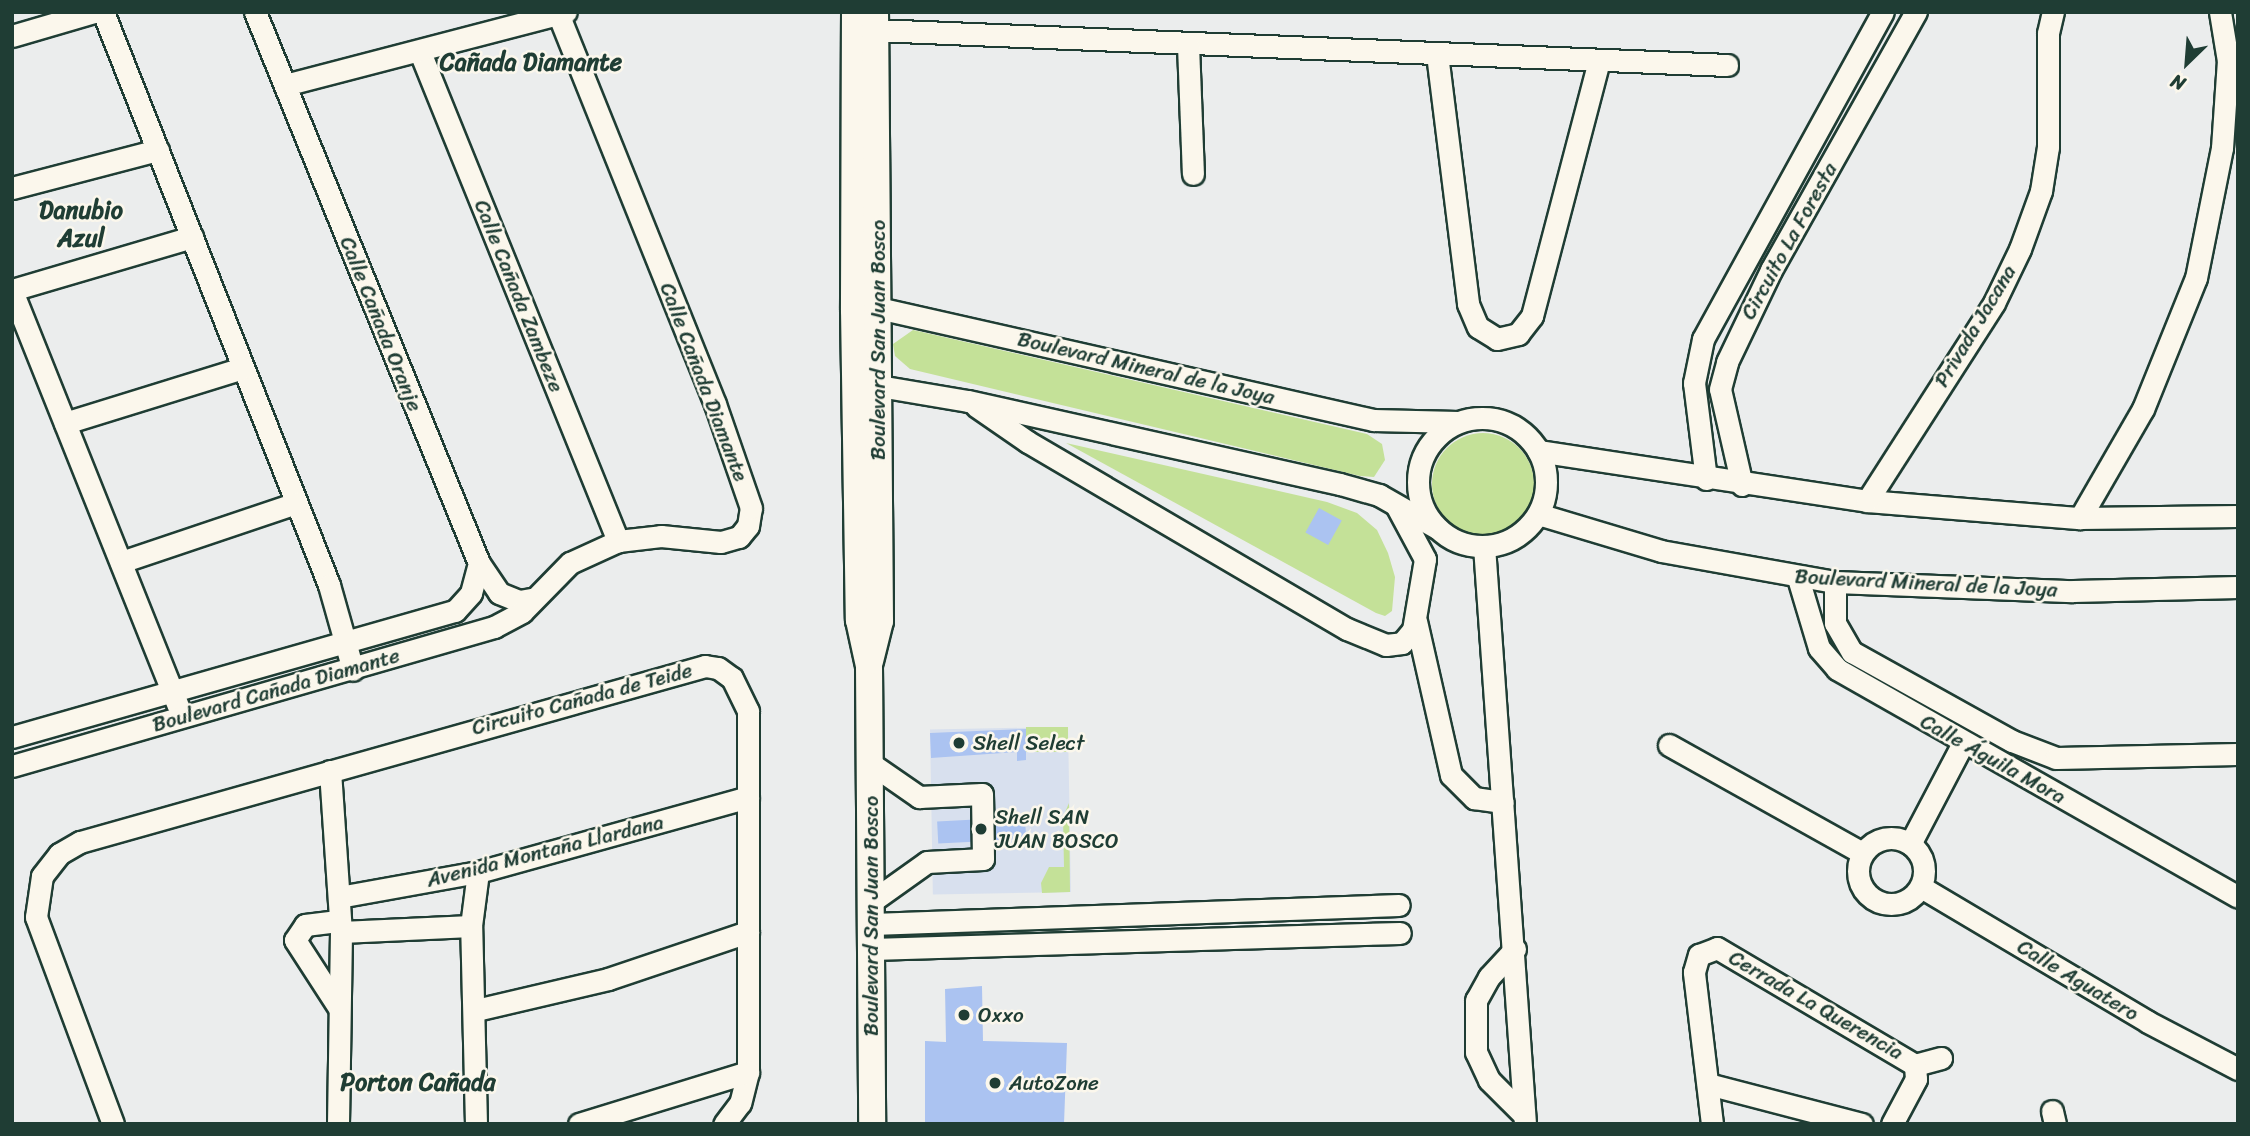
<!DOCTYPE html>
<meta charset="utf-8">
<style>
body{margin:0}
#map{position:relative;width:2250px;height:1136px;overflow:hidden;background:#ebeded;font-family:Sriracha,sans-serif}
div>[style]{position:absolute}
.built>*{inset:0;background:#d8e0ee;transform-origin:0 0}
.green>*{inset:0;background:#c4e198;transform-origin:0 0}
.round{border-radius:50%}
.building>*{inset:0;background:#abc3f1;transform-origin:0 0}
.roads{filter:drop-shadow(2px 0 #1f3d34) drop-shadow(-2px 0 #1f3d34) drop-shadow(0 2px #1f3d34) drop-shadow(0 -2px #1f3d34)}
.minor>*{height:21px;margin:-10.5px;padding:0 10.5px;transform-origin:10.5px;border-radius:10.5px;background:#fbf7ec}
.minor>.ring{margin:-10.5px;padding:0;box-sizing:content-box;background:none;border:21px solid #fbf7ec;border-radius:50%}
.major>*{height:26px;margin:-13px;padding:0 13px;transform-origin:13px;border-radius:13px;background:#fbf7ec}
.dots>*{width:19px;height:19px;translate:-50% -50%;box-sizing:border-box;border:4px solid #fbf7ec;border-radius:50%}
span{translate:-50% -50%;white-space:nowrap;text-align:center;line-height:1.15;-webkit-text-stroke:5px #fbf7ec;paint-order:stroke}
.street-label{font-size:21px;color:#1f3d34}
.poi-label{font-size:21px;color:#1f3d34}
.left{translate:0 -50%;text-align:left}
.quarter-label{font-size:24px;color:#1f3d34;font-weight:700}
.frame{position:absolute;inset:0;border:14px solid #1f3d34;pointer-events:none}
.north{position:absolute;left:2152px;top:28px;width:70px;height:70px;-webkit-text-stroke:5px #fbf7ec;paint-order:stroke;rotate:205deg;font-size:19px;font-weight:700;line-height:28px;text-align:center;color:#1f3d34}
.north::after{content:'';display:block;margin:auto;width:24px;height:32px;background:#1f3d34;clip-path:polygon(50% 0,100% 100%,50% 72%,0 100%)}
</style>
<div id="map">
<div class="built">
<div style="left:1068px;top:727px;width:165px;height:138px;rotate:89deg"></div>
</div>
<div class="green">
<div style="clip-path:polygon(913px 330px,1367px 434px,1382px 444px,1385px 460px,1374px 477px,1360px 476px,910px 369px,895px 356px,893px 344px)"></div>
<div class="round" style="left:1432px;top:433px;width:102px;height:102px"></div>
<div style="clip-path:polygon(1066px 443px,1327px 502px,1357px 513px,1377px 530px,1388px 553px,1395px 577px,1392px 611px,1385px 616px,1376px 613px)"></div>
<div style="left:1068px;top:727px;width:25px;height:42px;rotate:90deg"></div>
<div style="clip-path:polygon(1069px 803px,1070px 892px,1042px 893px,1041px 883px,1049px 867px,1064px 867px,1063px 817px)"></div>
</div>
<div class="building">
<div style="left:1319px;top:508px;width:26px;height:28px;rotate:29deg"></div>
<div style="clip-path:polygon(1026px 729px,1026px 760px,1017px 761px,1017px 752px,931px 758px,930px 733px)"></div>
<div style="left:1025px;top:817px;width:22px;height:88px;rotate:87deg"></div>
<div style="clip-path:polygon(982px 986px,983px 1041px,1067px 1043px,1064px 1124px,925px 1124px,925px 1041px,946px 1042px,945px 989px)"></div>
</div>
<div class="roads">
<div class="minor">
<div style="left:103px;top:12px;width:616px;rotate:68.47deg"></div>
<div style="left:329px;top:585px;width:88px;rotate:74.2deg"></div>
<div style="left:255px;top:12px;width:595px;rotate:67.88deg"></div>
<div style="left:479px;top:563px;width:36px;rotate:56deg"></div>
<div style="left:499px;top:593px;width:22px;rotate:22deg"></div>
<div style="left:519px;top:601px;width:13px;rotate:-9deg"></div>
<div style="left:875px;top:30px;width:853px;rotate:2.35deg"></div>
<div style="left:12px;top:36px;width:85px;rotate:-16.3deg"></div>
<div style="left:1188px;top:45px;width:129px;rotate:87.8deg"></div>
<div style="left:420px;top:52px;width:528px;rotate:67.96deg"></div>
<div style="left:1437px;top:54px;width:252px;rotate:82.9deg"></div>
<div style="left:1468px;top:304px;width:25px;rotate:67deg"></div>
<div style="left:1478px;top:327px;width:22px;rotate:32deg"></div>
<div style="left:1497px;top:339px;width:22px;rotate:-13deg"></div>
<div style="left:1518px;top:334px;width:23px;rotate:-52deg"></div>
<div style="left:1532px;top:316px;width:264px;rotate:-75.3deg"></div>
<div style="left:285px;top:85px;width:290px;rotate:-14.6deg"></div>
<div style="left:12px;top:188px;width:151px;rotate:-14.6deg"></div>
<div style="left:12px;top:290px;width:188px;rotate:-16.4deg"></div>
<div style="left:12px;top:291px;width:446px;rotate:68.2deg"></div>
<div style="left:872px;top:321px;width:14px;rotate:-65deg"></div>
<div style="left:878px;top:308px;width:508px;rotate:12.75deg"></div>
<div style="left:1373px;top:420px;width:85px;rotate:1.3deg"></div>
<div style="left:871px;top:376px;width:13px;rotate:51deg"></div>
<div style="left:879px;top:386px;width:90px;rotate:9.6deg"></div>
<div style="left:968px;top:401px;width:381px;rotate:12.6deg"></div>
<div style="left:1340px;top:484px;width:41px;rotate:15.8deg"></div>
<div style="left:1379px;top:495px;width:67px;rotate:29.6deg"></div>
<div style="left:976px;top:406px;width:63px;rotate:34.7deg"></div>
<div style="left:1028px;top:442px;width:370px;rotate:30.4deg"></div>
<div style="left:1347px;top:629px;width:42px;rotate:22.3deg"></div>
<div style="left:1386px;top:645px;width:16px;rotate:-7deg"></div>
<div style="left:1402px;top:643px;width:17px;rotate:-50deg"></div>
<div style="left:1413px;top:630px;width:72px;rotate:-80.4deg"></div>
<div style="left:1425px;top:559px;width:59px;rotate:-118.3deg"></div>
<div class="ring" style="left:1418px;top:418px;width:107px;height:107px"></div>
<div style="left:65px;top:423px;width:186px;rotate:-17.2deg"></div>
<div style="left:1538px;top:451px;width:333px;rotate:8.6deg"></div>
<div style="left:1867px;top:501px;width:214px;rotate:4.6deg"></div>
<div style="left:2080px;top:518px;width:158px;rotate:-0.7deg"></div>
<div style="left:1706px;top:479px;width:97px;rotate:-97.1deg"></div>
<div style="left:1694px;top:383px;width:45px;rotate:-78.4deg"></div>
<div style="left:1703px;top:339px;width:373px;rotate:-61.2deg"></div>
<div style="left:1742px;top:485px;width:98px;rotate:-102.9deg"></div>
<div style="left:1720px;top:389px;width:28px;rotate:-75deg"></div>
<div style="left:1727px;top:362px;width:102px;rotate:-64.4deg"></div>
<div style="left:1771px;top:270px;width:296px;rotate:-60.7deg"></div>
<div style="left:1867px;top:501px;width:235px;rotate:-57.3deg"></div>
<div style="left:1994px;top:303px;width:60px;rotate:-64.3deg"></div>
<div style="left:2020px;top:249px;width:62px;rotate:-70.1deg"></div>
<div style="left:2041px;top:191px;width:45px;rotate:-81deg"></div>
<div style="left:2048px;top:147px;width:114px;rotate:-90deg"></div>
<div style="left:2048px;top:33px;width:22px;rotate:-77deg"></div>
<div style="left:1538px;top:514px;width:128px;rotate:16.7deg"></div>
<div style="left:1661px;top:551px;width:177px;rotate:10.1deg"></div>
<div style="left:1835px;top:582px;width:238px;rotate:2.2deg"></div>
<div style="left:2073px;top:591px;width:165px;rotate:-1.4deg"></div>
<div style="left:2080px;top:518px;width:126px;rotate:-60deg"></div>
<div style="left:2143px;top:409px;width:141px;rotate:-68deg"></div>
<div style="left:2196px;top:278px;width:133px;rotate:-78.7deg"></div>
<div style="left:2222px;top:148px;width:87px;rotate:-86.1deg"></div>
<div style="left:2228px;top:61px;width:50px;rotate:-99.3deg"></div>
<div style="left:1484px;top:546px;width:579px;rotate:85.94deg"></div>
<div style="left:121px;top:562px;width:185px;rotate:-18.6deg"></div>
<div style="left:1798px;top:578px;width:73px;rotate:73.3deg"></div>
<div style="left:1819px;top:648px;width:28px;rotate:49deg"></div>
<div style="left:1837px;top:669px;width:461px;rotate:29.6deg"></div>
<div style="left:1835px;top:582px;width:41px;rotate:90deg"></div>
<div style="left:1835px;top:623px;width:34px;rotate:60deg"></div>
<div style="left:1852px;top:652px;width:183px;rotate:29.1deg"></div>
<div style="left:2012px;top:741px;width:47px;rotate:21.1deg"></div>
<div style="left:2056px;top:758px;width:182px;rotate:-1.3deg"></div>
<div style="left:1416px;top:621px;width:158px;rotate:77.2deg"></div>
<div style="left:1451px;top:775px;width:33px;rotate:45deg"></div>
<div style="left:1474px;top:798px;width:29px;rotate:8deg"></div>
<div style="left:12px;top:737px;width:461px;rotate:-15.9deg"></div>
<div style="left:455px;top:611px;width:24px;rotate:-48deg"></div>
<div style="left:471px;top:593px;width:31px;rotate:-75deg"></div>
<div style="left:1669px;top:745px;width:221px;rotate:29.2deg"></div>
<div style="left:870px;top:763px;width:60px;rotate:34.8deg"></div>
<div style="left:919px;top:797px;width:63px;rotate:-2.7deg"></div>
<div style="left:982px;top:794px;width:65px;rotate:89.1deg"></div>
<div style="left:983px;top:859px;width:56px;rotate:176.9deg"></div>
<div style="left:927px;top:862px;width:69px;rotate:144.5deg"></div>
<div style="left:12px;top:766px;width:502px;rotate:-16.09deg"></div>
<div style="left:494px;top:627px;width:32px;rotate:-28deg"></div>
<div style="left:522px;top:612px;width:69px;rotate:-45.6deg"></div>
<div style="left:570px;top:563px;width:53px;rotate:-24.6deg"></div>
<div style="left:618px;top:541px;width:43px;rotate:-6.6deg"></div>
<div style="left:661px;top:536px;width:60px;rotate:5.7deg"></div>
<div style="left:721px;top:542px;width:19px;rotate:-16deg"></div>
<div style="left:739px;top:537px;width:14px;rotate:-51deg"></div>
<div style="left:748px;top:526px;width:18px;rotate:-81deg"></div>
<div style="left:751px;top:508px;width:110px;rotate:-109.1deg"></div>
<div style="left:715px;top:404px;width:420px;rotate:-111.9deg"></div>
<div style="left:330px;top:771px;width:161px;rotate:86.1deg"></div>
<div style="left:341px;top:932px;width:192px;rotate:90.9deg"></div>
<div class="ring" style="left:1858px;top:838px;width:45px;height:45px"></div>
<div style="left:1910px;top:844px;width:114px;rotate:-62.3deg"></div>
<div style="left:1921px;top:887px;width:264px;rotate:30.7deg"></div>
<div style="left:2148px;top:1022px;width:102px;rotate:27.6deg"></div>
<div style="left:339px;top:897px;width:141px;rotate:-10.2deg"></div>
<div style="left:478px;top:872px;width:280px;rotate:-15.5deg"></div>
<div style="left:872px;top:924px;width:527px;rotate:-2.06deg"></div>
<div style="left:341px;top:932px;width:130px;rotate:-2.6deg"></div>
<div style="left:872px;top:949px;width:528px;rotate:-1.74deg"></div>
<div style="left:1515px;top:949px;width:38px;rotate:133deg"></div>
<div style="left:1489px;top:977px;width:26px;rotate:119deg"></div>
<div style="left:1476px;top:1000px;width:52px;rotate:90deg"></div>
<div style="left:1476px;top:1052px;width:31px;rotate:65deg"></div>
<div style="left:1489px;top:1080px;width:49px;rotate:45deg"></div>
<div style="left:339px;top:1008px;width:81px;rotate:-122.9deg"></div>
<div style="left:295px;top:940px;width:18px;rotate:-56deg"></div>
<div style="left:305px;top:925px;width:35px;rotate:-7deg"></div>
<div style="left:476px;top:1010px;width:136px;rotate:-13.2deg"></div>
<div style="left:608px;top:979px;width:148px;rotate:-18.6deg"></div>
<div style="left:1915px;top:1065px;width:27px;rotate:-15deg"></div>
<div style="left:1708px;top:1084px;width:159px;rotate:14.6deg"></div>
<div style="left:2052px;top:1111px;width:13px;rotate:77deg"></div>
<div style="left:113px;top:1124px;width:221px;rotate:-110.4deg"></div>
<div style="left:36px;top:917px;width:41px;rotate:-81.7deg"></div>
<div style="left:42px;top:876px;width:28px;rotate:-52deg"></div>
<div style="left:59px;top:854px;width:24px;rotate:-30deg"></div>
<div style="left:80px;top:842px;width:649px;rotate:-15.73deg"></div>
<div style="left:705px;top:666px;width:13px;rotate:9deg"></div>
<div style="left:718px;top:668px;width:17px;rotate:36deg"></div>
<div style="left:732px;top:678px;width:37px;rotate:64deg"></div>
<div style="left:748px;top:711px;width:361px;rotate:90deg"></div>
<div style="left:748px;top:1072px;width:32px;rotate:104deg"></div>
<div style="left:740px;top:1103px;width:26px;rotate:127deg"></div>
<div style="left:476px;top:1124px;width:198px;rotate:-91.4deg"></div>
<div style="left:471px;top:926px;width:54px;rotate:-82.6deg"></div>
<div style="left:579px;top:1124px;width:177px;rotate:-17.1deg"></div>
<div style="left:1712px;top:1124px;width:153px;rotate:-96.8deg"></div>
<div style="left:1694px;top:972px;width:18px;rotate:-74deg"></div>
<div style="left:1699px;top:955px;width:19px;rotate:-21deg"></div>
<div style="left:1717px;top:948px;width:230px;rotate:30.6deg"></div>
<div style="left:1915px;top:1065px;width:14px;rotate:86deg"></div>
<div style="left:1916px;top:1079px;width:51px;rotate:118.1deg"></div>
</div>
<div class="major">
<div style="left:855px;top:12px;width:298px;rotate:90.2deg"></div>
<div style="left:854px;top:310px;width:310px;rotate:89.1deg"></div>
<div style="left:859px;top:620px;width:47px;rotate:77.7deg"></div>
<div style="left:869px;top:666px;width:458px;rotate:89.6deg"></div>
<div style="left:870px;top:661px;width:41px;rotate:-76deg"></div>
<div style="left:880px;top:621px;width:609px;rotate:-90.47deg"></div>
</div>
</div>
<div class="dots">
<div style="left:959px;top:743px;background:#1f3d34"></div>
<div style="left:981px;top:829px;background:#1f3d34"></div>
<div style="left:964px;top:1015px;background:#1f3d34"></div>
<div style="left:995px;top:1083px;background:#1f3d34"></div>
</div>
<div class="street-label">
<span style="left:1789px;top:241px;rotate:-61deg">Circuito La Foresta</span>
<span style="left:519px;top:296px;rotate:68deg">Calle Cañada Zambeze</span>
<span style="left:381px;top:324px;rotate:68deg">Calle Cañada Oranje</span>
<span style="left:1975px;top:326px;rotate:-59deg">Privada Jacana</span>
<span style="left:878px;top:340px;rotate:-90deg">Boulevard San Juan Bosco</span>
<span style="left:1146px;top:368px;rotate:13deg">Boulevard Mineral de la Joya</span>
<span style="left:704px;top:382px;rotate:69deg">Calle Cañada Diamante</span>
<span style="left:1926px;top:583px;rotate:3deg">Boulevard Mineral de la Joya</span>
<span style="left:276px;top:690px;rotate:-16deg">Boulevard Cañada Diamante</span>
<span style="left:582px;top:699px;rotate:-15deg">Circuito Cañada de Teide</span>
<span style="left:1993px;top:759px;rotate:29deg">Calle Águila Mora</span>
<span style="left:545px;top:851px;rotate:-14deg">Avenida Montaña Llardana</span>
<span style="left:871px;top:916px;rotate:-90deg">Boulevard San Juan Bosco</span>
<span style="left:2078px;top:980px;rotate:31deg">Calle Aguatero</span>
<span style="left:1816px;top:1005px;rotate:30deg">Cerrada La Querencia</span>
</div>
<div class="poi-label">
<span class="left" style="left:973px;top:743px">Shell Select</span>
<span class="left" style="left:995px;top:829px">Shell SAN<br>JUAN BOSCO</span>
<span class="left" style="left:978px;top:1015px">Oxxo</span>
<span class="left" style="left:1009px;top:1083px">AutoZone</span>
</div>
<div class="quarter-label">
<span style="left:531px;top:63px">Cañada Diamante</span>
<span style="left:81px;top:225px">Danubio<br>Azul</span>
<span style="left:418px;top:1083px">Porton Cañada</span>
</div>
<div class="frame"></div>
<div class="north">N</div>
</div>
